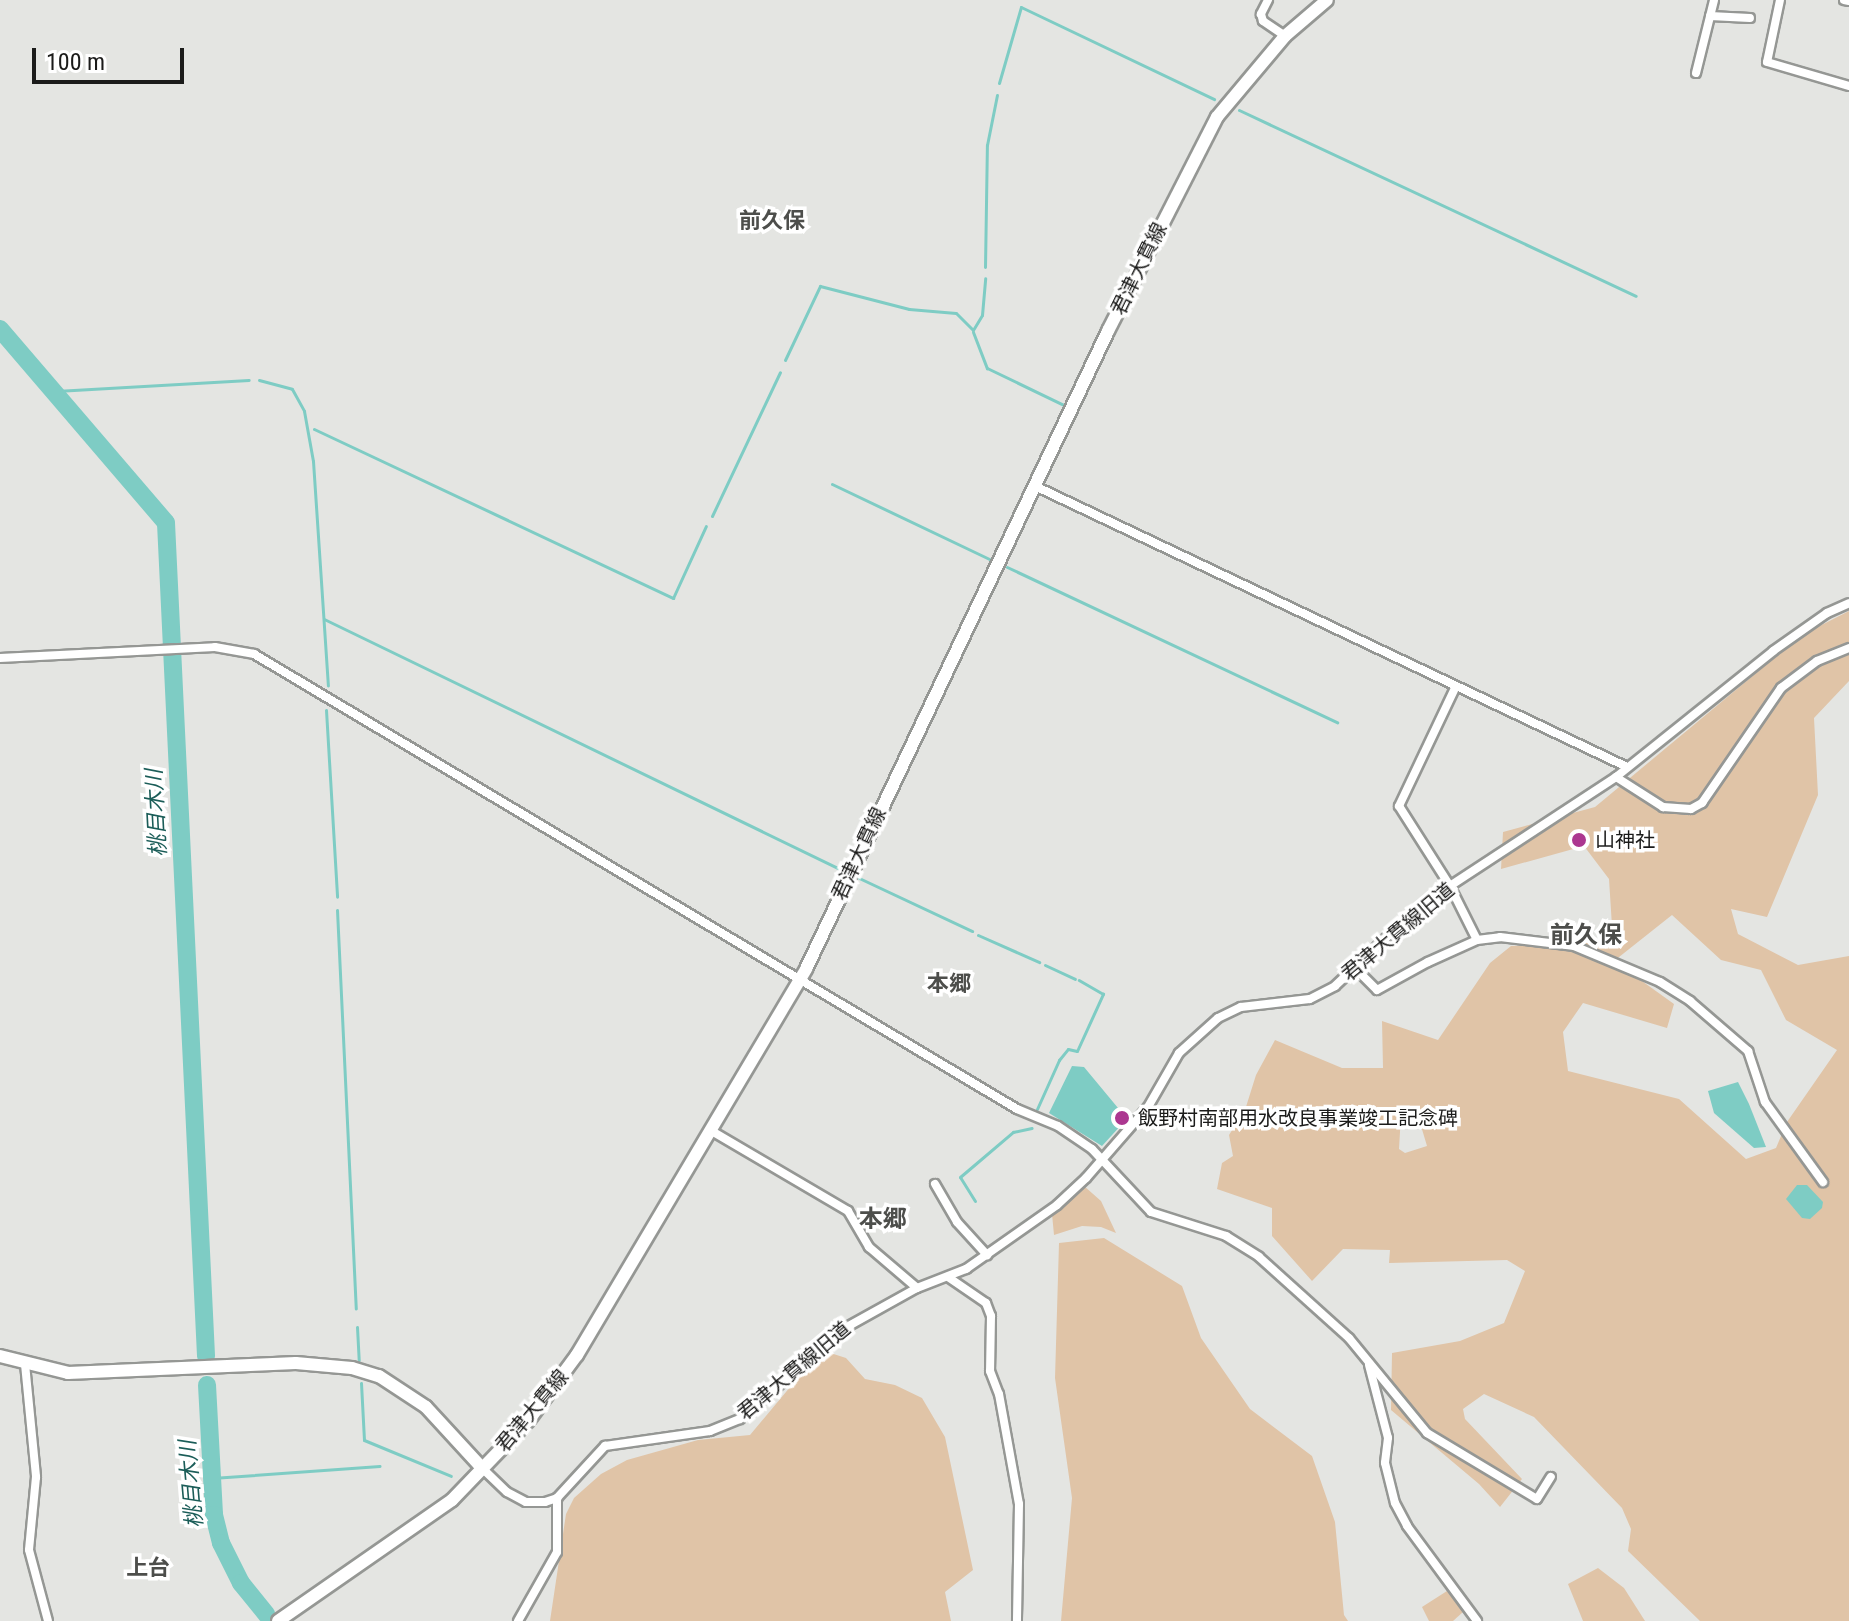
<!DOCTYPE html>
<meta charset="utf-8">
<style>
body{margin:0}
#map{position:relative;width:1849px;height:1621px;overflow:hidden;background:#e4e5e2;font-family:"Roboto Condensed","Noto Sans JP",sans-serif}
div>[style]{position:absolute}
.green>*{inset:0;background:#e0c4a7}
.water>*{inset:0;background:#7eccc4}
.stream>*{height:3px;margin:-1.5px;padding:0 1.5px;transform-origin:1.5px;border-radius:1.5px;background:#7eccc4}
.river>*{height:18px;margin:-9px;padding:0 9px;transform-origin:9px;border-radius:9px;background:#7eccc4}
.roads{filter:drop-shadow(2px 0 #959794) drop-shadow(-2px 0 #959794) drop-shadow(0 2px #959794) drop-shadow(0 -2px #959794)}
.street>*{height:8px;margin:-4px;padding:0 4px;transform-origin:4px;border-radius:4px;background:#fff}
.secondary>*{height:12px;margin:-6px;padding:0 6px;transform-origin:6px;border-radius:6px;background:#fff}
.dots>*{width:22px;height:22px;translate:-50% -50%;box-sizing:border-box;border:4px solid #fff;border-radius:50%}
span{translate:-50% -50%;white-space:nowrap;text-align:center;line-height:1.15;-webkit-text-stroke:7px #fff;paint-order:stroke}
.street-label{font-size:20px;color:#1b1b1a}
.poi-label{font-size:20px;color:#1b1b1a}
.left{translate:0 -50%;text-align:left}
.neighbourhood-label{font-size:22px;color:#4d4e4b;font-weight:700}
.water-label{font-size:22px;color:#1b5d58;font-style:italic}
.quarter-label{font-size:24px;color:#4d4e4b;font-weight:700}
.scale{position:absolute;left:32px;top:48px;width:152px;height:36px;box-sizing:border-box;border:4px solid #1b1b1a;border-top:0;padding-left:10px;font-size:24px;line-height:28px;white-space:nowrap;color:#1b1b1a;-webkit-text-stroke:6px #fff;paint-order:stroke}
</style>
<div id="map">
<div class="green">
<div style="clip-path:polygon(evenodd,1849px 611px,1849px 681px,1814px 718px,1818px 795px,1767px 917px,1731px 909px,1738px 934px,1798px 965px,1849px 956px,1849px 1621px,1700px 1621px,1628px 1551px,1631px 1529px,1622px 1508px,1534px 1417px,1484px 1394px,1463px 1409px,1465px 1419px,1522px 1479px,1500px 1507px,1479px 1484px,1391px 1410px,1392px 1353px,1460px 1341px,1504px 1323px,1525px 1271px,1507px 1260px,1389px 1263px,1390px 1250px,1343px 1249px,1312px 1281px,1272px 1236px,1272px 1208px,1217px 1189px,1222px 1163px,1233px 1156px,1229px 1135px,1245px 1110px,1256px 1075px,1275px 1040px,1342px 1068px,1383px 1068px,1382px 1021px,1438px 1040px,1490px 963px,1511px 946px,1613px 942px,1609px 879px,1584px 846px,1501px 869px,1503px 832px,1595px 807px,1802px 635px,1849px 611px,1672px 915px,1721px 960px,1761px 970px,1786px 1020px,1837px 1050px,1787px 1122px,1776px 1148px,1746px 1159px,1679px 1099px,1568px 1071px,1563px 1032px,1583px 1003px,1667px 1028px,1674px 1004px,1614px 961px,1672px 915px,1849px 611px,1413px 1113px,1418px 1116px,1427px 1146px,1405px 1153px,1399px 1149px,1401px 1115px,1413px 1113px)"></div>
<div style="clip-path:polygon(1084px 1186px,1101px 1201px,1116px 1233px,1101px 1227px,1082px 1226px,1054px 1235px,1052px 1214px)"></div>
<div style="clip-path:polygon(1104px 1238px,1182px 1286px,1201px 1338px,1250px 1409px,1312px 1456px,1335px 1522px,1344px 1615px,1348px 1621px,1061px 1621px,1072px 1498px,1055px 1378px,1059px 1243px)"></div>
<div style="clip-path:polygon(821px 1350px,846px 1358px,865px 1379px,895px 1385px,922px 1398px,945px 1437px,973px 1570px,945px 1592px,951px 1621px,550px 1621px,566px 1514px,574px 1498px,601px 1474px,627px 1460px,698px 1440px,750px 1435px)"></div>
<div style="clip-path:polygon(1598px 1568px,1624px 1588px,1645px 1621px,1583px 1621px,1568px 1584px)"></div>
<div style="clip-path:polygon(1447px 1591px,1463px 1612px,1453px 1621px,1429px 1621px,1422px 1607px)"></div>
</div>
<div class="water">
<div style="clip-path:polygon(1072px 1066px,1084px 1067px,1123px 1114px,1119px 1119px,1123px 1123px,1102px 1146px,1049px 1113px)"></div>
<div style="clip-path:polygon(1738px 1082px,1749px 1104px,1766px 1147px,1754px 1148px,1714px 1113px,1708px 1091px)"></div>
<div style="clip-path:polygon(1797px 1185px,1807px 1185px,1823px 1202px,1822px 1208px,1810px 1219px,1802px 1218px,1786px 1199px)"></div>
</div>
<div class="stream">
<div style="left:999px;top:83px;width:79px;rotate:-73.9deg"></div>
<div style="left:1021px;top:7px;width:214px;rotate:25.5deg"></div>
<div style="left:1239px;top:110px;width:438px;rotate:25.1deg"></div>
<div style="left:985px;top:267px;width:122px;rotate:-89.1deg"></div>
<div style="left:987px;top:145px;width:51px;rotate:-78.7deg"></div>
<div style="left:973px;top:332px;width:39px;rotate:69deg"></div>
<div style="left:987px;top:368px;width:90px;rotate:25.7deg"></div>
<div style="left:785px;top:360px;width:82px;rotate:-64.7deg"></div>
<div style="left:820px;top:286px;width:92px;rotate:14.5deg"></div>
<div style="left:909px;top:309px;width:47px;rotate:4.9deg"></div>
<div style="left:956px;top:313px;width:24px;rotate:45deg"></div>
<div style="left:973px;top:330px;width:17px;rotate:-59deg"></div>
<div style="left:982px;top:315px;width:37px;rotate:-85deg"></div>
<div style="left:259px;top:380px;width:34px;rotate:15deg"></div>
<div style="left:292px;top:389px;width:25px;rotate:61deg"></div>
<div style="left:304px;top:411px;width:51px;rotate:79.8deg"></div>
<div style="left:313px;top:461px;width:225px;rotate:86.2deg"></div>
<div style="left:56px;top:391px;width:193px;rotate:-3.3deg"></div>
<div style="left:314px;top:429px;width:397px;rotate:25.2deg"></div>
<div style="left:673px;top:598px;width:79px;rotate:-65.4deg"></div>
<div style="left:832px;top:484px;width:176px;rotate:25.5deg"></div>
<div style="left:712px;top:516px;width:159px;rotate:-64.7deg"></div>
<div style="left:1007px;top:567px;width:365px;rotate:25.2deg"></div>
<div style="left:324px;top:619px;width:578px;rotate:25.86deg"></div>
<div style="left:326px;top:710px;width:187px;rotate:86.6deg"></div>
<div style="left:859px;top:878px;width:125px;rotate:25.1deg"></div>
<div style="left:337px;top:910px;width:399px;rotate:87.3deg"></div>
<div style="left:978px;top:935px;width:67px;rotate:23.9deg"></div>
<div style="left:1045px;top:965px;width:33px;rotate:25deg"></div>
<div style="left:1037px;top:1109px;width:54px;rotate:-65.8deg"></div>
<div style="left:1059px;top:1060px;width:14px;rotate:-51deg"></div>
<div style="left:1068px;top:1049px;width:9px;rotate:13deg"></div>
<div style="left:1077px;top:1051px;width:63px;rotate:-65.5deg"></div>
<div style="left:1103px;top:994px;width:28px;rotate:-150deg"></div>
<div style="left:975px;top:1201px;width:28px;rotate:-122deg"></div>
<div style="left:960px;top:1177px;width:70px;rotate:-40.3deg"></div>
<div style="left:1013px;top:1132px;width:19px;rotate:-12deg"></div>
<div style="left:357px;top:1327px;width:33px;rotate:87deg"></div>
<div style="left:361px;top:1383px;width:57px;rotate:87deg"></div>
<div style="left:364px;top:1440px;width:94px;rotate:22.5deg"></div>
<div style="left:212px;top:1478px;width:168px;rotate:-4.1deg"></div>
</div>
<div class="river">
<div style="left:0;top:329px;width:255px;rotate:49.4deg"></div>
<div style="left:166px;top:523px;width:834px;rotate:87.25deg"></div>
<div style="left:207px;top:1385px;width:130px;rotate:86.9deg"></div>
<div style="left:214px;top:1515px;width:29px;rotate:76deg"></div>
<div style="left:221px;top:1543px;width:45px;rotate:63.4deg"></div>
<div style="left:241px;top:1583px;width:40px;rotate:51deg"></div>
</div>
<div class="roads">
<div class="street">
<div style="left:1268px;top:0;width:16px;rotate:117deg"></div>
<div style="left:1261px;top:14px;width:7px;rotate:74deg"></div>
<div style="left:1263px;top:21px;width:27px;rotate:34deg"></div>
<div style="left:1780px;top:0;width:63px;rotate:101.8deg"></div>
<div style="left:1767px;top:62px;width:85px;rotate:16.3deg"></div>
<div style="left:1844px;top:0;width:5px;rotate:11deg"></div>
<div style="left:1710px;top:16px;width:40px;rotate:2.9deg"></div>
<div style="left:1696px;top:73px;width:75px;rotate:-76.1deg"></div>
<div style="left:1035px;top:486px;width:655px;rotate:25.39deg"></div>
<div style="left:0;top:658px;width:215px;rotate:-2.9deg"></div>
<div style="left:215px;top:647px;width:40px;rotate:10deg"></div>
<div style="left:254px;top:654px;width:888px;rotate:30.81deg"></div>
<div style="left:1017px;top:1109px;width:44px;rotate:22.5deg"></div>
<div style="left:1058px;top:1126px;width:41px;rotate:34.1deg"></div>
<div style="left:1092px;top:1149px;width:86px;rotate:46.9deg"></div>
<div style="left:1151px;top:1212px;width:79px;rotate:17.7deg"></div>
<div style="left:1226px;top:1236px;width:39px;rotate:32deg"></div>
<div style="left:1259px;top:1257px;width:121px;rotate:42deg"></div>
<div style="left:1349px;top:1338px;width:123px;rotate:50.6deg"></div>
<div style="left:1427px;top:1433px;width:128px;rotate:31deg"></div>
<div style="left:1537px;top:1499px;width:26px;rotate:-58deg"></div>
<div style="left:1456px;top:686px;width:133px;rotate:115.4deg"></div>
<div style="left:1399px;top:806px;width:95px;rotate:57.5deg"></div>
<div style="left:1450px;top:886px;width:60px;rotate:63.4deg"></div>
<div style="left:1616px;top:777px;width:56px;rotate:32.6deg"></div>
<div style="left:1663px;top:807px;width:28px;rotate:4deg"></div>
<div style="left:1691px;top:809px;width:13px;rotate:-29deg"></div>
<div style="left:1702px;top:803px;width:140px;rotate:-55.5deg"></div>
<div style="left:1781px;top:688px;width:45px;rotate:-36.9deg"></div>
<div style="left:1817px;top:661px;width:35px;rotate:-22deg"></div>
<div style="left:1355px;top:968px;width:31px;rotate:45deg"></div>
<div style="left:1377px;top:990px;width:58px;rotate:-28.8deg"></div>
<div style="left:1428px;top:962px;width:54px;rotate:-24.2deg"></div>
<div style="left:1477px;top:940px;width:23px;rotate:-7deg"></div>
<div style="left:1500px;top:937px;width:75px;rotate:6.9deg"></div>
<div style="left:1574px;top:946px;width:93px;rotate:22.7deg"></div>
<div style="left:1660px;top:982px;width:36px;rotate:32deg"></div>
<div style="left:1690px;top:1001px;width:77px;rotate:40.8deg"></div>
<div style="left:1748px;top:1051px;width:54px;rotate:71.6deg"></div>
<div style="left:1765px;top:1102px;width:99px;rotate:54.1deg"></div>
<div style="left:710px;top:1130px;width:160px;rotate:30.4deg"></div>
<div style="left:848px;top:1211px;width:42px;rotate:59.7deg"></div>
<div style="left:869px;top:1247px;width:63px;rotate:40.5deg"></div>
<div style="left:935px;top:1184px;width:44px;rotate:59.9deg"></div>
<div style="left:957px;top:1222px;width:45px;rotate:47.7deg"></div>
<div style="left:948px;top:1277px;width:46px;rotate:34.4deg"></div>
<div style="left:986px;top:1303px;width:14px;rotate:69deg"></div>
<div style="left:991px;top:1316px;width:55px;rotate:91deg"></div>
<div style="left:990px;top:1371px;width:25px;rotate:69deg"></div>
<div style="left:999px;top:1394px;width:112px;rotate:79.7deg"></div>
<div style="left:1019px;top:1504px;width:117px;rotate:91deg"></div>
<div style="left:25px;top:1364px;width:114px;rotate:84.4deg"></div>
<div style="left:36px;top:1477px;width:73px;rotate:95.5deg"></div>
<div style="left:29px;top:1550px;width:73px;rotate:75deg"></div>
<div style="left:1369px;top:1365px;width:75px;rotate:75.4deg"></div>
<div style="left:1388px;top:1438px;width:25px;rotate:97deg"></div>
<div style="left:1385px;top:1463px;width:41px;rotate:76deg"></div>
<div style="left:1395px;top:1503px;width:26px;rotate:62deg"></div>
<div style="left:1407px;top:1526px;width:118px;rotate:53.6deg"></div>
<div style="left:483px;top:1469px;width:33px;rotate:44deg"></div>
<div style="left:507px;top:1492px;width:21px;rotate:28deg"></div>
<div style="left:526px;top:1502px;width:19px"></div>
<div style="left:545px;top:1502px;width:13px;rotate:-18deg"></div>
<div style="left:557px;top:1498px;width:71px;rotate:-47.3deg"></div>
<div style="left:605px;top:1446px;width:106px;rotate:-8.1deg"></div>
<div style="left:710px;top:1431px;width:32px;rotate:-22deg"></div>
<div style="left:740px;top:1419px;width:139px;rotate:-40.9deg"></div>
<div style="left:845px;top:1328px;width:82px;rotate:-29.1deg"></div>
<div style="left:917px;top:1288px;width:53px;rotate:-21.2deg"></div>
<div style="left:966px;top:1269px;width:111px;rotate:-35.1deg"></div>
<div style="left:1057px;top:1205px;width:40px;rotate:-43deg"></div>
<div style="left:1086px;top:1178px;width:94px;rotate:-48.9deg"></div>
<div style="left:1148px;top:1107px;width:62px;rotate:-60.1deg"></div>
<div style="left:1179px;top:1053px;width:52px;rotate:-41.9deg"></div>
<div style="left:1218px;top:1018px;width:25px;rotate:-26deg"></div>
<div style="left:1241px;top:1007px;width:69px;rotate:-6.6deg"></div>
<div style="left:1310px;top:999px;width:28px;rotate:-27deg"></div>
<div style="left:1335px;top:986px;width:73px;rotate:-43.3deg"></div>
<div style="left:1388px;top:936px;width:80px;rotate:-38.9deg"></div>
<div style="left:1450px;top:886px;width:199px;rotate:-33.3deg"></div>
<div style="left:1616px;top:777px;width:201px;rotate:-38.7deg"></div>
<div style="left:1773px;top:651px;width:66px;rotate:-35.1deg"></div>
<div style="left:1827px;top:613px;width:24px;rotate:-24deg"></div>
<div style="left:518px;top:1621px;width:79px;rotate:-60.5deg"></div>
<div style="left:557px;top:1552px;width:54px;rotate:-90deg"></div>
</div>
<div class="secondary">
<div style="left:0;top:1356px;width:70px;rotate:14deg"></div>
<div style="left:68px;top:1373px;width:228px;rotate:-2.5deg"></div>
<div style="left:296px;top:1363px;width:56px;rotate:5.1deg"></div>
<div style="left:352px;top:1368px;width:28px;rotate:17deg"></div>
<div style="left:379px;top:1376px;width:56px;rotate:33.4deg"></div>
<div style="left:426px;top:1407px;width:84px;rotate:47.4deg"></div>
<div style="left:278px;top:1621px;width:212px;rotate:-34.8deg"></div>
<div style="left:452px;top:1500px;width:111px;rotate:-46.1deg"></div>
<div style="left:529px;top:1420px;width:81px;rotate:-53.6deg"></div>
<div style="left:577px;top:1355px;width:449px;rotate:-59.3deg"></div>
<div style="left:806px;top:969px;width:706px;rotate:-64.67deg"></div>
<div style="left:1108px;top:331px;width:240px;rotate:-63deg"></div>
<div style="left:1217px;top:117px;width:106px;rotate:-50deg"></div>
<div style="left:1285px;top:36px;width:55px;rotate:-40.6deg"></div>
</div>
</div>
<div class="dots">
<div style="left:1579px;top:840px;background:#ac3790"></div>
<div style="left:1122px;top:1118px;background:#ac3790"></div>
</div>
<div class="street-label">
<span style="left:1139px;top:269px;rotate:-64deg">君津大貫線</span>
<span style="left:859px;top:854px;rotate:-65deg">君津大貫線</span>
<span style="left:1398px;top:932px;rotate:-40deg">君津大貫線旧道</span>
<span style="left:794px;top:1371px;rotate:-40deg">君津大貫線旧道</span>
<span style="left:532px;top:1411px;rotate:-50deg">君津大貫線</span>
</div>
<div class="poi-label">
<span class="left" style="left:1595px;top:840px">山神社</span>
<span class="left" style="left:1138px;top:1118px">飯野村南部用水改良事業竣工記念碑</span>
</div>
<div class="neighbourhood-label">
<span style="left:772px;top:221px">前久保</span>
<span style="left:949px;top:984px">本郷</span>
<span style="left:148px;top:1568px">上台</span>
</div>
<div class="water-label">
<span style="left:156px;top:813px;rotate:-93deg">桃目木川</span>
<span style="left:191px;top:1484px;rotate:-95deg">桃目木川</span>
</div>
<div class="quarter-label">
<span style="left:1586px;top:936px">前久保</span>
<span style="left:883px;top:1220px">本郷</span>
</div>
<div class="scale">100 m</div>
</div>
